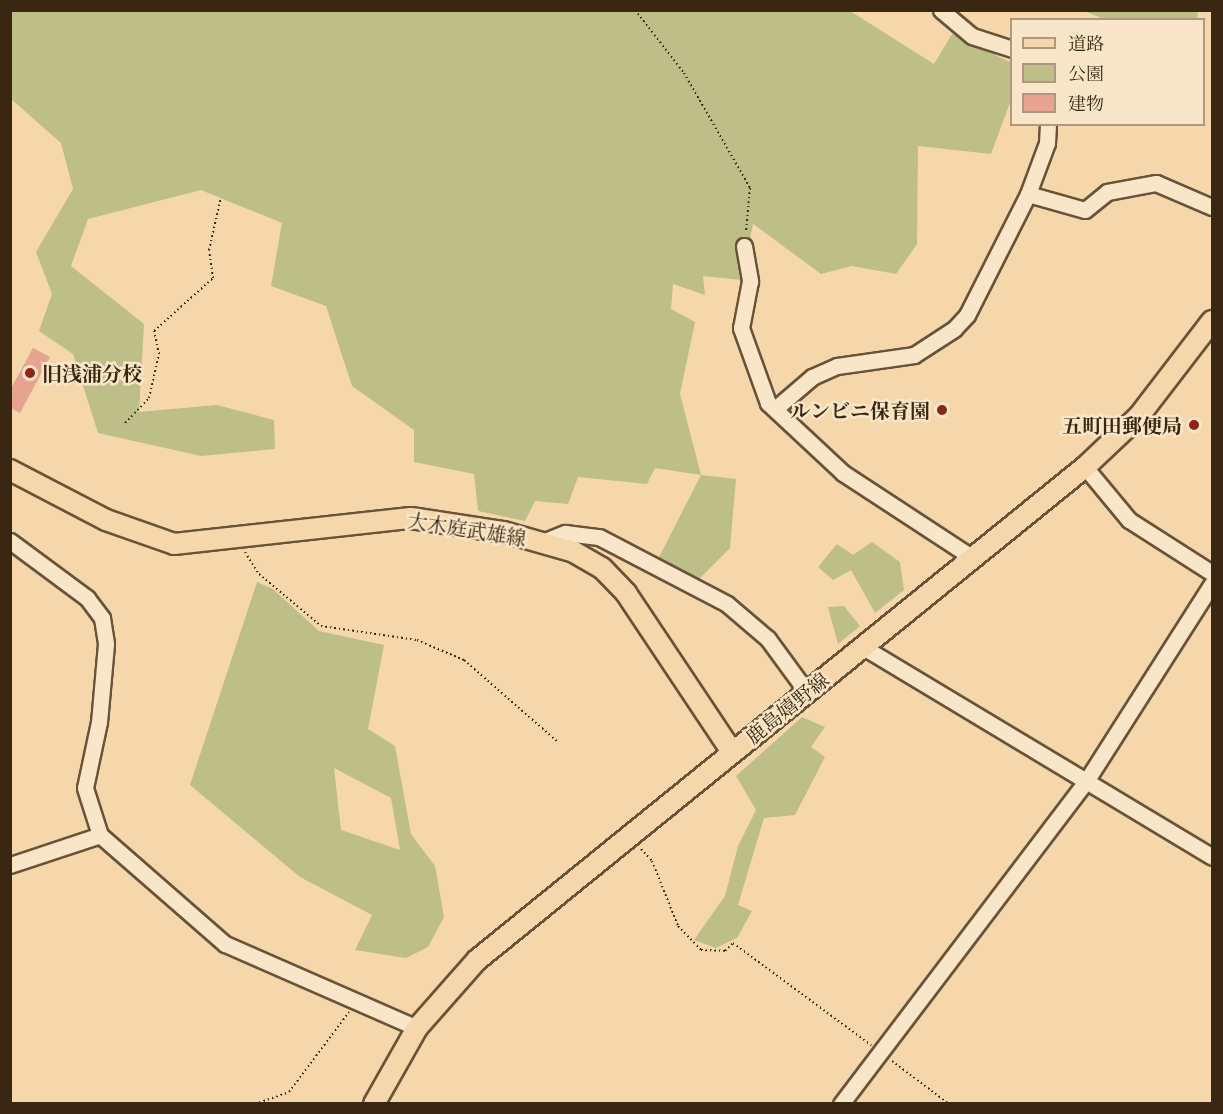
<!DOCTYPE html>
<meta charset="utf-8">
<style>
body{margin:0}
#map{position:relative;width:1223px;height:1114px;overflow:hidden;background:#f6d7ab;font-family:"Gentium Book Plus","Noto Serif JP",serif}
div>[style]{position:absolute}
.green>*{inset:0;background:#bdbe88}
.building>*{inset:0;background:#e6a38f}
.path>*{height:2px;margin-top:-1px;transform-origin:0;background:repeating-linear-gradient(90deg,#392711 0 1.5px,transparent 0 4.5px)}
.roads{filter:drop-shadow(2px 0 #685338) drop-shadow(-2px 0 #685338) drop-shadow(0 2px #685338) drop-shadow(0 -2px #685338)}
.minor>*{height:15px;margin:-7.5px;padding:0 7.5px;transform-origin:7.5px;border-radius:7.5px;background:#f9e5c8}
.major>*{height:20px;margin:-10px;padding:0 10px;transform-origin:10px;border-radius:10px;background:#f6d7ab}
.dots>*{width:16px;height:16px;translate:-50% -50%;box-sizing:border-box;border:3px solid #f9e5c8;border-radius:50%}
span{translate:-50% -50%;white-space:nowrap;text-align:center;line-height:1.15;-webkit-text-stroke:5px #f9e5c8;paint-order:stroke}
.poi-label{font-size:20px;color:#392711;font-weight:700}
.left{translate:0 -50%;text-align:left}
.right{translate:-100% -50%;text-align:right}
.street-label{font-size:20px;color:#392711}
.frame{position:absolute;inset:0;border:12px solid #392711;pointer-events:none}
.legend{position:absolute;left:1010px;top:18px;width:195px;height:108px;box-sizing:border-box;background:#f9e5c8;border:2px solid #ac997f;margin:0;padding:8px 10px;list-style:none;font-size:18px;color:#392711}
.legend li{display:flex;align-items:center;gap:12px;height:30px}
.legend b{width:30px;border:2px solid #ac997f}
</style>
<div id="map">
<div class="green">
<div style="clip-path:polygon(11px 10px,850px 11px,934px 64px,952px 34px,1012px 63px,1011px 100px,991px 154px,918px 146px,917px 244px,896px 274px,852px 266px,821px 274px,753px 224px,742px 280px,703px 276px,705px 295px,673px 284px,671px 309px,695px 322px,680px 394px,701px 475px,736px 479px,730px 548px,694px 584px,655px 565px,701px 475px,655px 468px,647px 484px,578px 477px,568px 504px,535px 501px,525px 521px,478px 511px,474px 474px,414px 462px,414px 430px,352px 386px,326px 306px,271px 286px,282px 223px,201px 190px,88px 219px,71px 266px,144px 324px,139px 412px,217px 405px,274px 420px,275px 449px,201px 456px,98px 433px,73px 354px,39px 331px,52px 294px,36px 252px,73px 189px,61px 143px,11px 99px)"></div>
<div style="clip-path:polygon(1084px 11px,1198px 11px,1197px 20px,1104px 19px)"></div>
<div style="clip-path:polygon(872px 542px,900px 562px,904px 590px,875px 613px,851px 570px,833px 580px,818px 567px,837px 544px,853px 555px)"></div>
<div style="clip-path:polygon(evenodd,257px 582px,273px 589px,319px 631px,384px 645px,368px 729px,395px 746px,411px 834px,435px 866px,444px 917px,428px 947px,406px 958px,355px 950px,372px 915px,300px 877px,190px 785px,257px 582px,334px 768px,391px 798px,400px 850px,341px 830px,334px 768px)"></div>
<div style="clip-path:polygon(844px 606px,860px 626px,838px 644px,828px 607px)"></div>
<div style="clip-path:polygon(802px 717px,825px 727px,811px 747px,825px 757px,795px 815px,764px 818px,738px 905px,752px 911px,737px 938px,716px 948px,694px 940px,725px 896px,738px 846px,756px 810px,736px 776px)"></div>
</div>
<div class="building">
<div style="clip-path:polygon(33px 348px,50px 357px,20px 413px,10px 408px,10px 390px)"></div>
</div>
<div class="path">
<div style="left:635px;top:10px;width:80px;rotate:52.1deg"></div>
<div style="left:684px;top:73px;width:133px;rotate:60.1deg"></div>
<div style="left:750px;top:188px;width:43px;rotate:95.3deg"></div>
<div style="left:125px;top:423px;width:35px;rotate:-46deg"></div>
<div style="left:149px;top:398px;width:45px;rotate:-77.2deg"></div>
<div style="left:159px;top:354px;width:24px;rotate:-102deg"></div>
<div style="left:154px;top:331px;width:79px;rotate:-41.9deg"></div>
<div style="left:213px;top:278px;width:28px;rotate:-98deg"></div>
<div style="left:209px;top:250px;width:54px;rotate:-77.2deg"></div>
<div style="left:245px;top:552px;width:26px;rotate:58deg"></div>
<div style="left:259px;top:574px;width:81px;rotate:40deg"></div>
<div style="left:321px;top:626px;width:97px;rotate:8.3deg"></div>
<div style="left:417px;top:640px;width:51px;rotate:23.1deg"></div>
<div style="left:464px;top:660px;width:125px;rotate:41.1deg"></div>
<div style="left:641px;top:849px;width:16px;rotate:47deg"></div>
<div style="left:652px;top:861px;width:70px;rotate:68.2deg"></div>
<div style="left:678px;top:926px;width:33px;rotate:46deg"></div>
<div style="left:701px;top:950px;width:24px;rotate:2deg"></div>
<div style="left:725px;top:951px;width:11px;rotate:-45deg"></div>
<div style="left:733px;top:943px;width:172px;rotate:36.5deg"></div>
<div style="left:892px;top:1061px;width:71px;rotate:37deg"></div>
<div style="left:255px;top:1104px;width:36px;rotate:-19deg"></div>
<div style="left:289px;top:1092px;width:100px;rotate:-53.1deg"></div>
</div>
<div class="roads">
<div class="minor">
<div style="left:941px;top:10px;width:40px;rotate:40deg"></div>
<div style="left:972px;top:36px;width:42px;rotate:18deg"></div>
<div style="left:1028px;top:194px;width:59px;rotate:15.7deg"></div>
<div style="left:1085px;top:210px;width:28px;rotate:-39deg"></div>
<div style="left:1107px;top:192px;width:50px;rotate:-10.4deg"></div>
<div style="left:1156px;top:183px;width:61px;rotate:23.2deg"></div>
<div style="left:744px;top:246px;width:36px;rotate:80deg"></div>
<div style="left:750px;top:281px;width:48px;rotate:100.8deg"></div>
<div style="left:741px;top:328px;width:80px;rotate:70.2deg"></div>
<div style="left:768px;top:403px;width:103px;rotate:43deg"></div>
<div style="left:843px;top:473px;width:155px;rotate:33.2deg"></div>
<div style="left:776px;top:408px;width:48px;rotate:-40.7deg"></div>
<div style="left:812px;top:377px;width:27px;rotate:-24deg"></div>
<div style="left:837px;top:366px;width:78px;rotate:-8.1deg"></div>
<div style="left:914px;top:355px;width:48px;rotate:-33deg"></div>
<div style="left:954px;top:329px;width:19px;rotate:-47deg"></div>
<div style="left:967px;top:315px;width:136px;rotate:-63.2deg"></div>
<div style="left:1028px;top:194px;width:54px;rotate:-69.6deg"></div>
<div style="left:1047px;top:143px;width:19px;rotate:-87deg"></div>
<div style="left:1085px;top:467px;width:69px;rotate:50.3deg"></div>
<div style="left:1129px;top:520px;width:98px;rotate:32.6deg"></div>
<div style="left:10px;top:541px;width:96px;rotate:36.5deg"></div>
<div style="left:87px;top:598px;width:25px;rotate:53deg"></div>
<div style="left:102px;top:618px;width:26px;rotate:81deg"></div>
<div style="left:106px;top:644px;width:78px;rotate:95.1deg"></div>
<div style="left:99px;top:722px;width:67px;rotate:102deg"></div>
<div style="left:85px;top:788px;width:49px;rotate:72.3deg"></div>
<div style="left:100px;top:835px;width:166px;rotate:41.1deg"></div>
<div style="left:225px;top:944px;width:210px;rotate:23.6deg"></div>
<div style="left:545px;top:541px;width:22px;rotate:-22deg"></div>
<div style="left:565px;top:533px;width:34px;rotate:7deg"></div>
<div style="left:599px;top:537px;width:144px;rotate:27.6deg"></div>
<div style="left:727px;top:604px;width:54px;rotate:40.5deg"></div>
<div style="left:768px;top:639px;width:64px;rotate:53.8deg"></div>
<div style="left:863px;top:647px;width:407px;rotate:31deg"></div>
<div style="left:10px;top:865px;width:95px;rotate:-18.4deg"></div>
<div style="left:841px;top:1104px;width:403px;rotate:-52.8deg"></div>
<div style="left:1085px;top:783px;width:236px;rotate:-57.5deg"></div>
</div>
<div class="major">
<div style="left:10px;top:470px;width:108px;rotate:27.5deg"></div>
<div style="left:106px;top:520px;width:72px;rotate:19.4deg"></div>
<div style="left:174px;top:544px;width:238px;rotate:-6.3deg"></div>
<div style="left:411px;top:518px;width:94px;rotate:8.6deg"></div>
<div style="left:504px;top:532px;width:73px;rotate:15.9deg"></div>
<div style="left:574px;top:552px;width:32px;rotate:30deg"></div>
<div style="left:602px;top:568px;width:35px;rotate:46deg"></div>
<div style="left:626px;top:593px;width:191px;rotate:56.3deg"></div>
<div style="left:374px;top:1104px;width:87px;rotate:-60.5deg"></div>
<div style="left:417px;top:1028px;width:91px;rotate:-48.6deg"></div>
<div style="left:477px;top:960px;width:783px;rotate:-39.04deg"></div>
<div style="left:1085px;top:467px;width:74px;rotate:-43.4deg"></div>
<div style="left:1139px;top:416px;width:120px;rotate:-52.5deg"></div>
</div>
</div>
<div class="dots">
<div style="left:30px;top:373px;background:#8f2418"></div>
<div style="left:942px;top:410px;background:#8f2418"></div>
<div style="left:1194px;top:425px;background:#8f2418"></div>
</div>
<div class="poi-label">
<span class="left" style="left:42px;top:373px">旧浅浦分校</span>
<span class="right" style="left:930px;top:410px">ルンビニ保育園</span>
<span class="right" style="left:1182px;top:425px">五町田郵便局</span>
</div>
<div class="street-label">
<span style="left:467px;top:529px;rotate:9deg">大木庭武雄線</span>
<span style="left:787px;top:708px;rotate:-39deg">鹿島嬉野線</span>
</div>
<div class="frame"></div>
<ul class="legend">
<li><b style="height:8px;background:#f6d7ab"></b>道路</li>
<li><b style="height:16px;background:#bdbe88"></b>公園</li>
<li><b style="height:16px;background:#e6a38f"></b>建物</li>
</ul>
</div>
